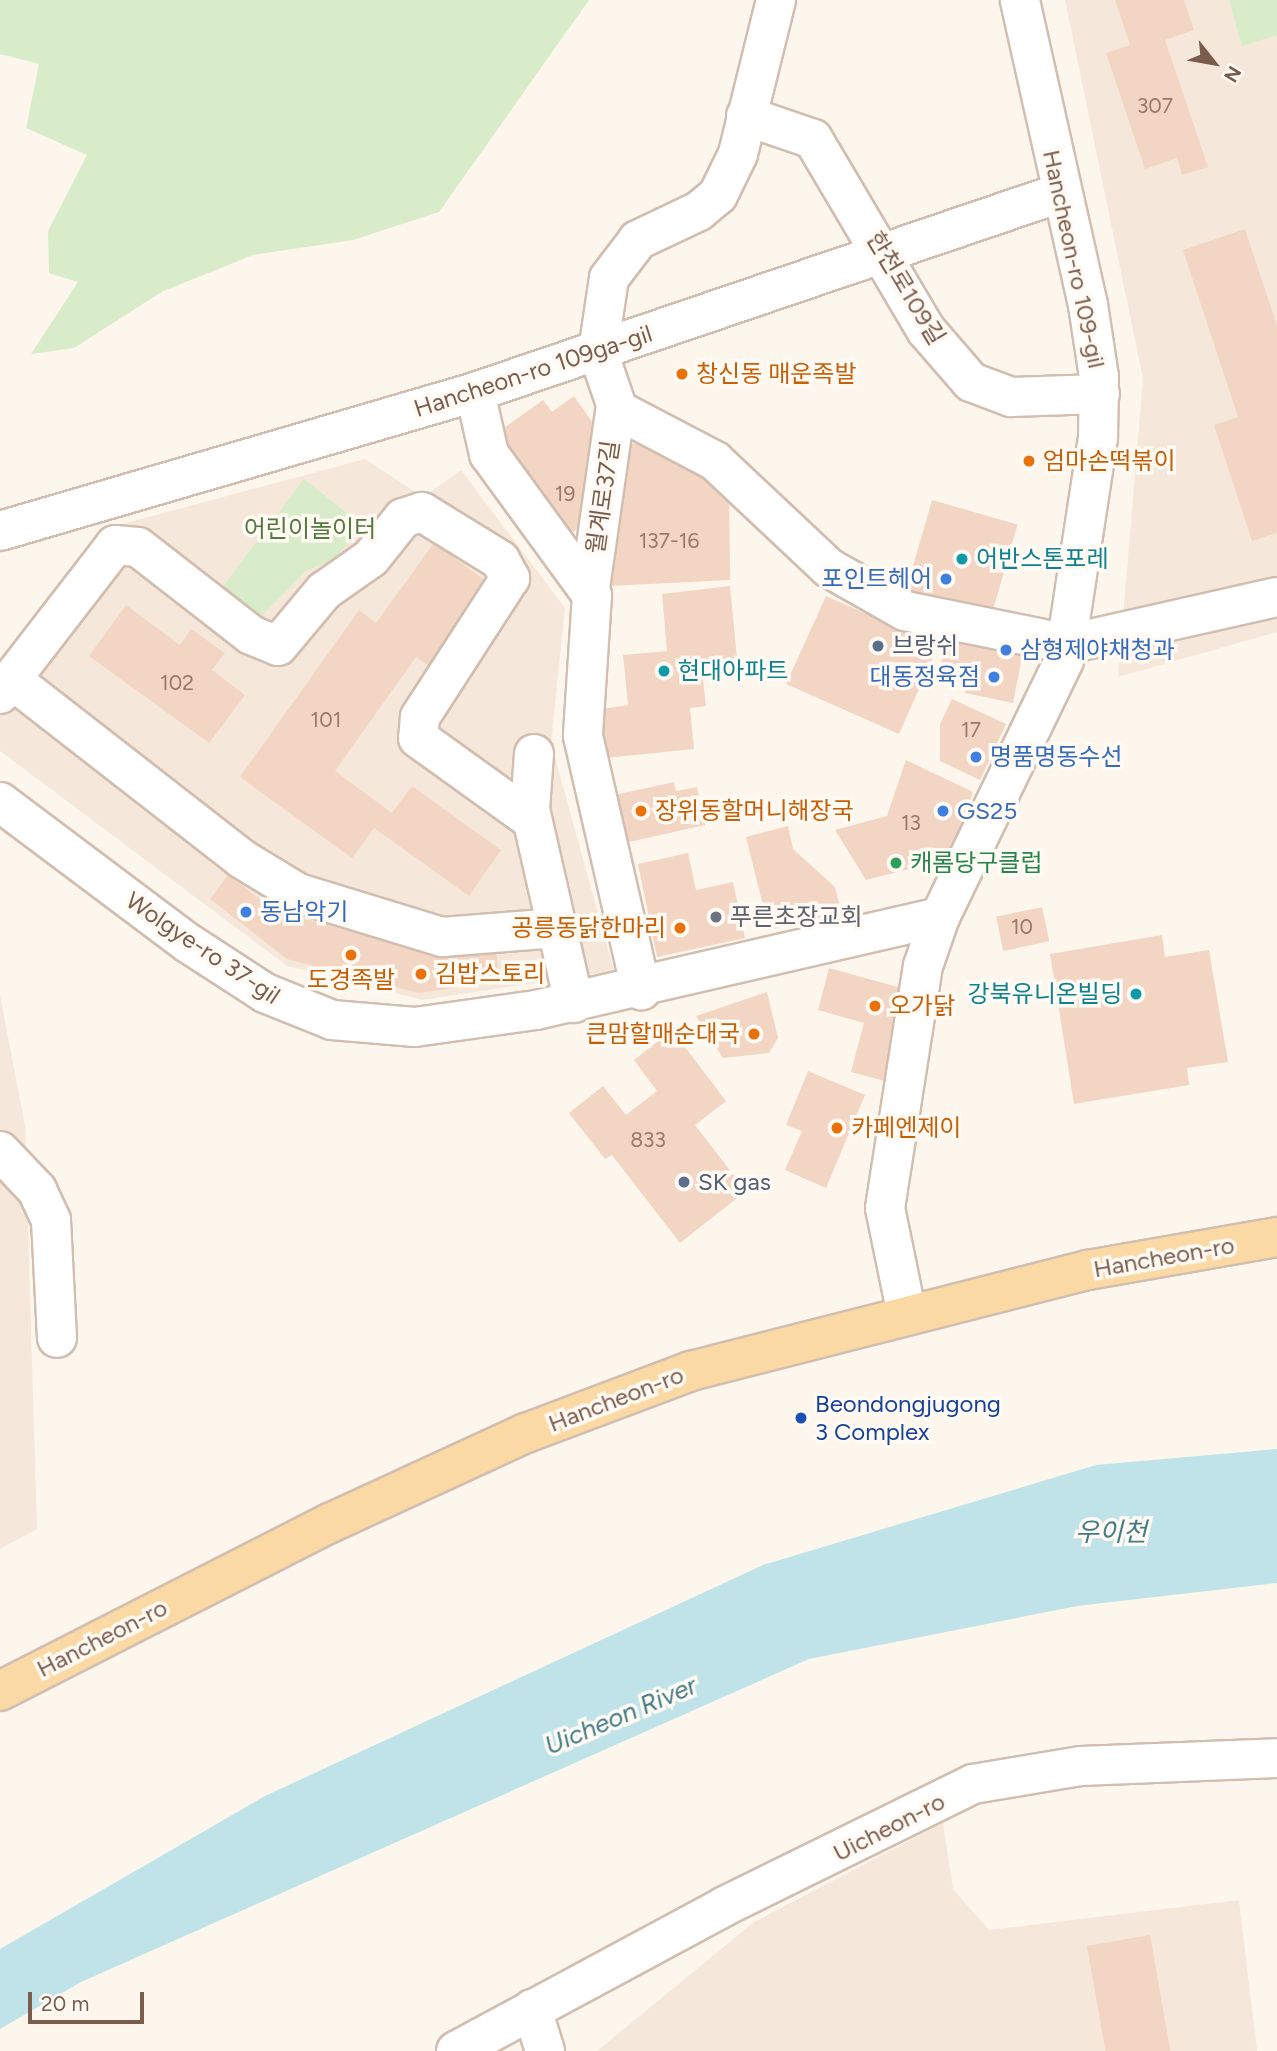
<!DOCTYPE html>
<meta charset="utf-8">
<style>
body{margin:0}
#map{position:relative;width:1277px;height:2051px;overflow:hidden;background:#fdf6ec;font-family:Figtree,"Noto Sans KR",sans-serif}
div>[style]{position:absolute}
.residential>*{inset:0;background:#f5e8da}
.green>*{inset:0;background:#d8ecc9}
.water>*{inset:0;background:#bfe3e8}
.building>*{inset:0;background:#f3d5c3;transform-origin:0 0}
.roads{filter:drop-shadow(2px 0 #d1beb0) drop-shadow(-2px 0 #d1beb0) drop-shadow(0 2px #d1beb0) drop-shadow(0 -2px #d1beb0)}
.minor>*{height:38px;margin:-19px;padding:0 19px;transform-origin:19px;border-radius:19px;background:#fff}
.major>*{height:38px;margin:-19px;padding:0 19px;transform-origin:19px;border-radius:19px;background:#fbd9a5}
.dots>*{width:19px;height:19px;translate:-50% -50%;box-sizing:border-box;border:4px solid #fffaf3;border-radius:50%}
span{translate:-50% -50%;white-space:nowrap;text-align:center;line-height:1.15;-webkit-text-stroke:7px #fffaf3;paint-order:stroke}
.number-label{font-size:21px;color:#987a6a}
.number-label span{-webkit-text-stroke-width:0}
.street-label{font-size:24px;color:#7a5c4d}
.food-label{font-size:24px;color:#c56008}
.left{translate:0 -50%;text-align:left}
.right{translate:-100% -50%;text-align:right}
.park-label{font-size:24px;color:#537a41}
.culture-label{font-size:24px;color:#0d838f}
.shop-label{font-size:24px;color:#366cbe}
.service-label{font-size:24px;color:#4e5e75}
.leisure-label{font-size:24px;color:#27864d}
.worship-label{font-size:24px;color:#5b616d}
.transit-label{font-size:24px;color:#164399}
.water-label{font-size:26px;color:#437c86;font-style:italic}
.north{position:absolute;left:1179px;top:28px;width:70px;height:70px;-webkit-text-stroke:5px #fffaf3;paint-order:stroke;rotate:121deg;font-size:19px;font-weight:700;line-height:28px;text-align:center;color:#7a5c4d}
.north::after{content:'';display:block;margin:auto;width:24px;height:32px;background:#7a5c4d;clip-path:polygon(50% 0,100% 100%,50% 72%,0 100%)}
.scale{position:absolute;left:28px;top:1992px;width:116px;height:32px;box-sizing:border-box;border:4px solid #7a5c4d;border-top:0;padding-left:9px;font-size:21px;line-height:24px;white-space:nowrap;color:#7a5c4d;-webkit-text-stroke:5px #fffaf3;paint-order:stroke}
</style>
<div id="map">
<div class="residential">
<div style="clip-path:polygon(1065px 0,1277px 0,1277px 632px,1118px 677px,1143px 379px)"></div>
<div style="clip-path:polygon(365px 459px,423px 497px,461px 470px,565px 608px,551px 743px,614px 971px,422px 1000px,287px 966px,0 751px,0 670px,102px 537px,122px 524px)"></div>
<div style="clip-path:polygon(0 995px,25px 1126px,37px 1529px,0 1549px)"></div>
<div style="clip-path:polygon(943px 1823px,953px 1889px,989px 1930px,1239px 1900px,1257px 2051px,597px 2051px,754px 1922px)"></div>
</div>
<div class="green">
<div style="clip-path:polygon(0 0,589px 0,439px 212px,353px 240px,253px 255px,163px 291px,74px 348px,31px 354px,78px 282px,49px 273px,48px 231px,87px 155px,26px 128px,39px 64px,0 54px)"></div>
<div style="clip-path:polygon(1229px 0,1277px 0,1277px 35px,1242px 46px)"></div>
<div style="clip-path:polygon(304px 479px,362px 525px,335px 559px,306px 571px,260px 617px,221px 589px)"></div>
</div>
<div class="water">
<div style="clip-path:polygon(1277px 1449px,1277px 1583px,1077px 1606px,809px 1659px,81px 1982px,0 2029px,0 1949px,265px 1796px,763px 1565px,1096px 1465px)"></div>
</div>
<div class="building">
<div style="clip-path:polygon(1115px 0,1184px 0,1194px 30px,1165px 40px,1208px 167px,1182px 175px,1177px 158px,1145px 169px,1106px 53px,1130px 45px)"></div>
<div style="clip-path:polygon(1245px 229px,1277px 326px,1277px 533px,1252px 541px,1214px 425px,1238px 417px,1183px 250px)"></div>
<div style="clip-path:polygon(574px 396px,599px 432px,584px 524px,569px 535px,489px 439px,543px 400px,552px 412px)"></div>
<div style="clip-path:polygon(646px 441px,729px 483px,730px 580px,610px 586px,602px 580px,621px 446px)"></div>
<div style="left:932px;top:500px;width:89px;height:98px;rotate:16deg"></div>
<div style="clip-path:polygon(434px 543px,491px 585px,432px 668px,416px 657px,335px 771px,392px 813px,412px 786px,501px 850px,469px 896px,374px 828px,352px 858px,240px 777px,359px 610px,376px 623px)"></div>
<div style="clip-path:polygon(730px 586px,737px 658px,701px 662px,706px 706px,690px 708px,694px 749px,606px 758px,602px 709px,628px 705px,623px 655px,667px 651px,662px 594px)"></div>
<div style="clip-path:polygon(826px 596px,918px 637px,913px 645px,934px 655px,899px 734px,786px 684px)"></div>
<div style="clip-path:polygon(126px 605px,180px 645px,191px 629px,225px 653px,212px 670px,245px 695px,209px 743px,89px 656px)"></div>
<div style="clip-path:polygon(948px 632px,1024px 647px,1013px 703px,965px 693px,968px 680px,939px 673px)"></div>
<div style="clip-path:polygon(952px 699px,1006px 724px,980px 780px,940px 761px,940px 724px)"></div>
<div style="clip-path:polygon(906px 760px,973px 792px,949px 859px,866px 880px,835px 830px,887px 816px)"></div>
<div style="clip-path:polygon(674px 782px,676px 791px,697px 787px,705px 825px,620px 844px,610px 796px)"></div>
<div style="clip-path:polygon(788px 826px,793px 849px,835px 887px,841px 912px,769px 930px,746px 837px)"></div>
<div style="clip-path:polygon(688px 853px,696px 890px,733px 882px,745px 938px,657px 957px,638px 864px)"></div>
<div style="clip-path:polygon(228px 875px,276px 911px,444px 956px,496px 950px,499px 982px,418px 993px,287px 959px,210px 899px)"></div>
<div style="left:1042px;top:907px;width:35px;height:47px;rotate:78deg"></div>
<div style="clip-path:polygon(1162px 935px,1165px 957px,1209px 950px,1228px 1062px,1187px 1068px,1189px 1085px,1074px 1104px,1050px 954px)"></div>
<div style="clip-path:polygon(829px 968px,912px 991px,888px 1082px,851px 1072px,864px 1023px,818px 1010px)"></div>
<div style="clip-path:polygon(767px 992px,778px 1038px,769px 1053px,723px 1058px,696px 1016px)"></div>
<div style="clip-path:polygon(672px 1030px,726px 1101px,695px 1125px,746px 1191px,680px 1243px,612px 1155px,605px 1159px,569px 1113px,603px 1086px,626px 1115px,657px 1091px,634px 1060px)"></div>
<div style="clip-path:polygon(808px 1071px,865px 1095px,826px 1188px,785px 1170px,802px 1131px,786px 1125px)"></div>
<div style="left:1150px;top:1935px;width:118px;height:64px;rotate:80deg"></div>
</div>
<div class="roads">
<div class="minor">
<div style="left:776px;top:0;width:159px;rotate:103.9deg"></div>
<div style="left:738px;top:154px;width:46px;rotate:116deg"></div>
<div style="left:718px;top:195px;width:25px;rotate:140deg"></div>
<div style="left:699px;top:211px;width:68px;rotate:154.6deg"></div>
<div style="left:638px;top:240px;width:48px;rotate:127.3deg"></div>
<div style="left:609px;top:278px;width:75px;rotate:98.5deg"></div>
<div style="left:598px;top:352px;width:61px;rotate:71deg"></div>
<div style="left:618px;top:410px;width:110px;rotate:27.7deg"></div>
<div style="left:715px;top:461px;width:156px;rotate:43.2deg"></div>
<div style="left:829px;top:568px;width:87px;rotate:29.5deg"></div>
<div style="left:905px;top:611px;width:166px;rotate:11.4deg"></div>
<div style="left:1068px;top:644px;width:214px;rotate:-12.7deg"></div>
<div style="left:746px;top:116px;width:71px;rotate:18.9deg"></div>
<div style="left:813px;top:139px;width:222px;rotate:59.4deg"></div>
<div style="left:926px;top:330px;width:69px;rotate:49.1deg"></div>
<div style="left:971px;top:382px;width:43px;rotate:20.6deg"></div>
<div style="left:1011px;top:397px;width:89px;rotate:-1.9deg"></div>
<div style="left:475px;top:392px;width:64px;rotate:77.3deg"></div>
<div style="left:489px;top:454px;width:175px;rotate:53.9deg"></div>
<div style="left:592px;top:595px;width:141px;rotate:93.7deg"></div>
<div style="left:583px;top:736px;width:261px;rotate:77.1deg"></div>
<div style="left:0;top:531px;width:495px;rotate:-16.3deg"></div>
<div style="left:475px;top:392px;width:618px;rotate:-18.79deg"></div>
<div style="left:590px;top:588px;width:184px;rotate:-81.9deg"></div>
<div style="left:11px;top:679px;width:293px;rotate:37.9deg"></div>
<div style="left:242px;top:859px;width:66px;rotate:31.3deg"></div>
<div style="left:298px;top:893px;width:151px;rotate:17deg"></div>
<div style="left:442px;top:937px;width:115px;rotate:-4.5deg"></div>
<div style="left:0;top:694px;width:188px;rotate:-52.3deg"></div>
<div style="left:115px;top:545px;width:23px;rotate:5deg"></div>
<div style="left:138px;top:547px;width:143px;rotate:37.9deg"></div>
<div style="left:251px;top:635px;width:29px;rotate:22deg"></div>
<div style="left:278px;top:646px;width:72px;rotate:-50.1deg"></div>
<div style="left:324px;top:591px;width:57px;rotate:-35.1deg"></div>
<div style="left:371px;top:558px;width:51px;rotate:-51.3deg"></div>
<div style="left:403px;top:518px;width:20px;rotate:-18deg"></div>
<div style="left:422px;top:512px;width:92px;rotate:31.6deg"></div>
<div style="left:500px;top:560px;width:21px;rotate:61deg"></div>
<div style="left:510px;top:578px;width:166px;rotate:122.9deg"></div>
<div style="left:420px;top:717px;width:21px;rotate:95deg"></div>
<div style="left:418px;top:738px;width:140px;rotate:35.7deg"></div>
<div style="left:534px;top:754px;width:55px;rotate:94.2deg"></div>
<div style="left:530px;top:809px;width:199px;rotate:77.2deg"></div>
<div style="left:0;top:802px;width:235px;rotate:36.9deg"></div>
<div style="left:188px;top:943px;width:92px;rotate:33deg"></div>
<div style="left:265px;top:993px;width:72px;rotate:21.9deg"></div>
<div style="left:332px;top:1020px;width:83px;rotate:4.8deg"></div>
<div style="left:415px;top:1027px;width:122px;rotate:-8deg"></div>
<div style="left:536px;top:1010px;width:415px;rotate:-13deg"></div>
<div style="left:0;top:1151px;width:54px;rotate:46.5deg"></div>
<div style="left:37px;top:1190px;width:33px;rotate:65deg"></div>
<div style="left:51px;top:1220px;width:118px;rotate:87.1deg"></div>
<div style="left:907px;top:1315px;width:109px;rotate:-101.6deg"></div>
<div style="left:885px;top:1208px;width:245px;rotate:-81.1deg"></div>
<div style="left:923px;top:966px;width:52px;rotate:-70.9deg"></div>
<div style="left:940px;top:917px;width:285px;rotate:-64.2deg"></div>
<div style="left:1064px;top:660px;width:226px;rotate:-81.3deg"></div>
<div style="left:1098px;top:437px;width:60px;rotate:-89deg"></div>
<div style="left:1099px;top:377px;width:73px;rotate:-98.7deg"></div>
<div style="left:1088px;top:305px;width:312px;rotate:-102.6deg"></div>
<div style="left:532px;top:2009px;width:44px;rotate:72.8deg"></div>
<div style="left:456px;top:2051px;width:306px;rotate:-28.3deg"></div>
<div style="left:725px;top:1906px;width:276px;rotate:-26.2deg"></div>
<div style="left:973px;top:1784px;width:109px;rotate:-9.5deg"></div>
<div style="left:1081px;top:1766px;width:196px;rotate:-2.3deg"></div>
</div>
<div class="major">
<div style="left:0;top:1691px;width:370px;rotate:-27deg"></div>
<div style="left:330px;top:1523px;width:216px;rotate:-24.7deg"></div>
<div style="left:526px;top:1433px;width:176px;rotate:-20.6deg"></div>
<div style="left:691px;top:1371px;width:410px;rotate:-14.3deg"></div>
<div style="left:1088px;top:1270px;width:192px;rotate:-9.9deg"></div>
</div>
</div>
<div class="dots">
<div style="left:682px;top:374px;background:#e8710a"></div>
<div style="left:1029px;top:461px;background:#e8710a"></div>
<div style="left:962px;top:559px;background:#0f9aa8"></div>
<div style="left:946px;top:579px;background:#3f7fe0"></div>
<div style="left:878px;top:646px;background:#5c6f8a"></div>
<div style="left:1006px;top:650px;background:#3f7fe0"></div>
<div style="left:664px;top:671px;background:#0f9aa8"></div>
<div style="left:994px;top:677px;background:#3f7fe0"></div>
<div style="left:976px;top:757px;background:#3f7fe0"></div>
<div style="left:641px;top:811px;background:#e8710a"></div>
<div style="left:943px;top:811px;background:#3f7fe0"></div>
<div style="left:896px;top:863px;background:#2e9e5b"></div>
<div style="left:246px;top:912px;background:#3f7fe0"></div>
<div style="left:716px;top:917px;background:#6b7280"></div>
<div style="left:680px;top:928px;background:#e8710a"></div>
<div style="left:351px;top:955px;background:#e8710a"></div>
<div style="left:421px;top:974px;background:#e8710a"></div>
<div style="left:1136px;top:994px;background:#0f9aa8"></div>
<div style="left:875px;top:1006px;background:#e8710a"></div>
<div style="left:754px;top:1034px;background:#e8710a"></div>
<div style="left:837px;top:1128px;background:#e8710a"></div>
<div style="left:684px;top:1182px;background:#5c6f8a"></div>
<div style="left:801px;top:1418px;background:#1a4fb4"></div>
</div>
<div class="number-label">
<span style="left:1155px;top:106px">307</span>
<span style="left:565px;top:494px">19</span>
<span style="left:669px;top:541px">137-16</span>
<span style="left:177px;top:683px">102</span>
<span style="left:326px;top:720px">101</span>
<span style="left:971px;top:730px">17</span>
<span style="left:911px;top:823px">13</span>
<span style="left:1022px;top:927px">10</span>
<span style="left:648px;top:1140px">833</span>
</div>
<div class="street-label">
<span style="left:1074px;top:259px;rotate:78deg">Hancheon-ro 109-gil</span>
<span style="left:906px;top:288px;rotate:59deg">한천로109길</span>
<span style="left:533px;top:371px;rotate:-18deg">Hancheon-ro 109ga-gil</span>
<span style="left:603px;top:497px;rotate:-82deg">월계로37길</span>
<span style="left:203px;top:948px;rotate:34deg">Wolgye-ro 37-gil</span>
<span style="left:1164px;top:1257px;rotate:-10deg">Hancheon-ro</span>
<span style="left:616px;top:1399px;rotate:-21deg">Hancheon-ro</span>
<span style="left:102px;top:1638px;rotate:-27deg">Hancheon-ro</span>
<span style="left:889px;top:1827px;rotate:-27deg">Uicheon-ro</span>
</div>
<div class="food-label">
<span class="left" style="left:696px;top:374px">창신동 매운족발</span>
<span class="left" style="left:1043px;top:461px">엄마손떡볶이</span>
<span class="left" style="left:655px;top:811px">장위동할머니해장국</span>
<span class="right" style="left:666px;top:928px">공릉동닭한마리</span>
<span class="left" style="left:435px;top:974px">김밥스토리</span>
<span style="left:351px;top:980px">도경족발</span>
<span class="left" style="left:889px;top:1006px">오가닭</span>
<span class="right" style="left:740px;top:1034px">큰맘할매순대국</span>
<span class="left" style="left:851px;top:1128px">카페엔제이</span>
</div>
<div class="park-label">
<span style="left:310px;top:529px">어린이놀이터</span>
</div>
<div class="culture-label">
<span class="left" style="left:976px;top:559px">어반스톤포레</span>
<span class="left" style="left:678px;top:671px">현대아파트</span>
<span class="right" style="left:1122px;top:994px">강북유니온빌딩</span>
</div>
<div class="shop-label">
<span class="right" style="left:932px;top:579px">포인트헤어</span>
<span class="left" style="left:1020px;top:650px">삼형제야채청과</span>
<span class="right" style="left:980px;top:677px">대동정육점</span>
<span class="left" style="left:990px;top:757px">명품명동수선</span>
<span class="left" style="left:957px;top:811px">GS25</span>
<span class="left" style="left:260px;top:912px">동남악기</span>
</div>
<div class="service-label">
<span class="left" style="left:892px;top:646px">브랑쉬</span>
<span class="left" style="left:698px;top:1182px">SK gas</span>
</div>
<div class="leisure-label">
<span class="left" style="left:910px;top:863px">캐롬당구클럽</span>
</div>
<div class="worship-label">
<span class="left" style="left:730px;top:917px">푸른초장교회</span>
</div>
<div class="transit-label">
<span class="left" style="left:815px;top:1418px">Beondongjugong<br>3 Complex</span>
</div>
<div class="water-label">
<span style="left:1111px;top:1533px">우이천</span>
<span style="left:621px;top:1716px;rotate:-23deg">Uicheon River</span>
</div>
<div class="north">N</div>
<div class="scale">20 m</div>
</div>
